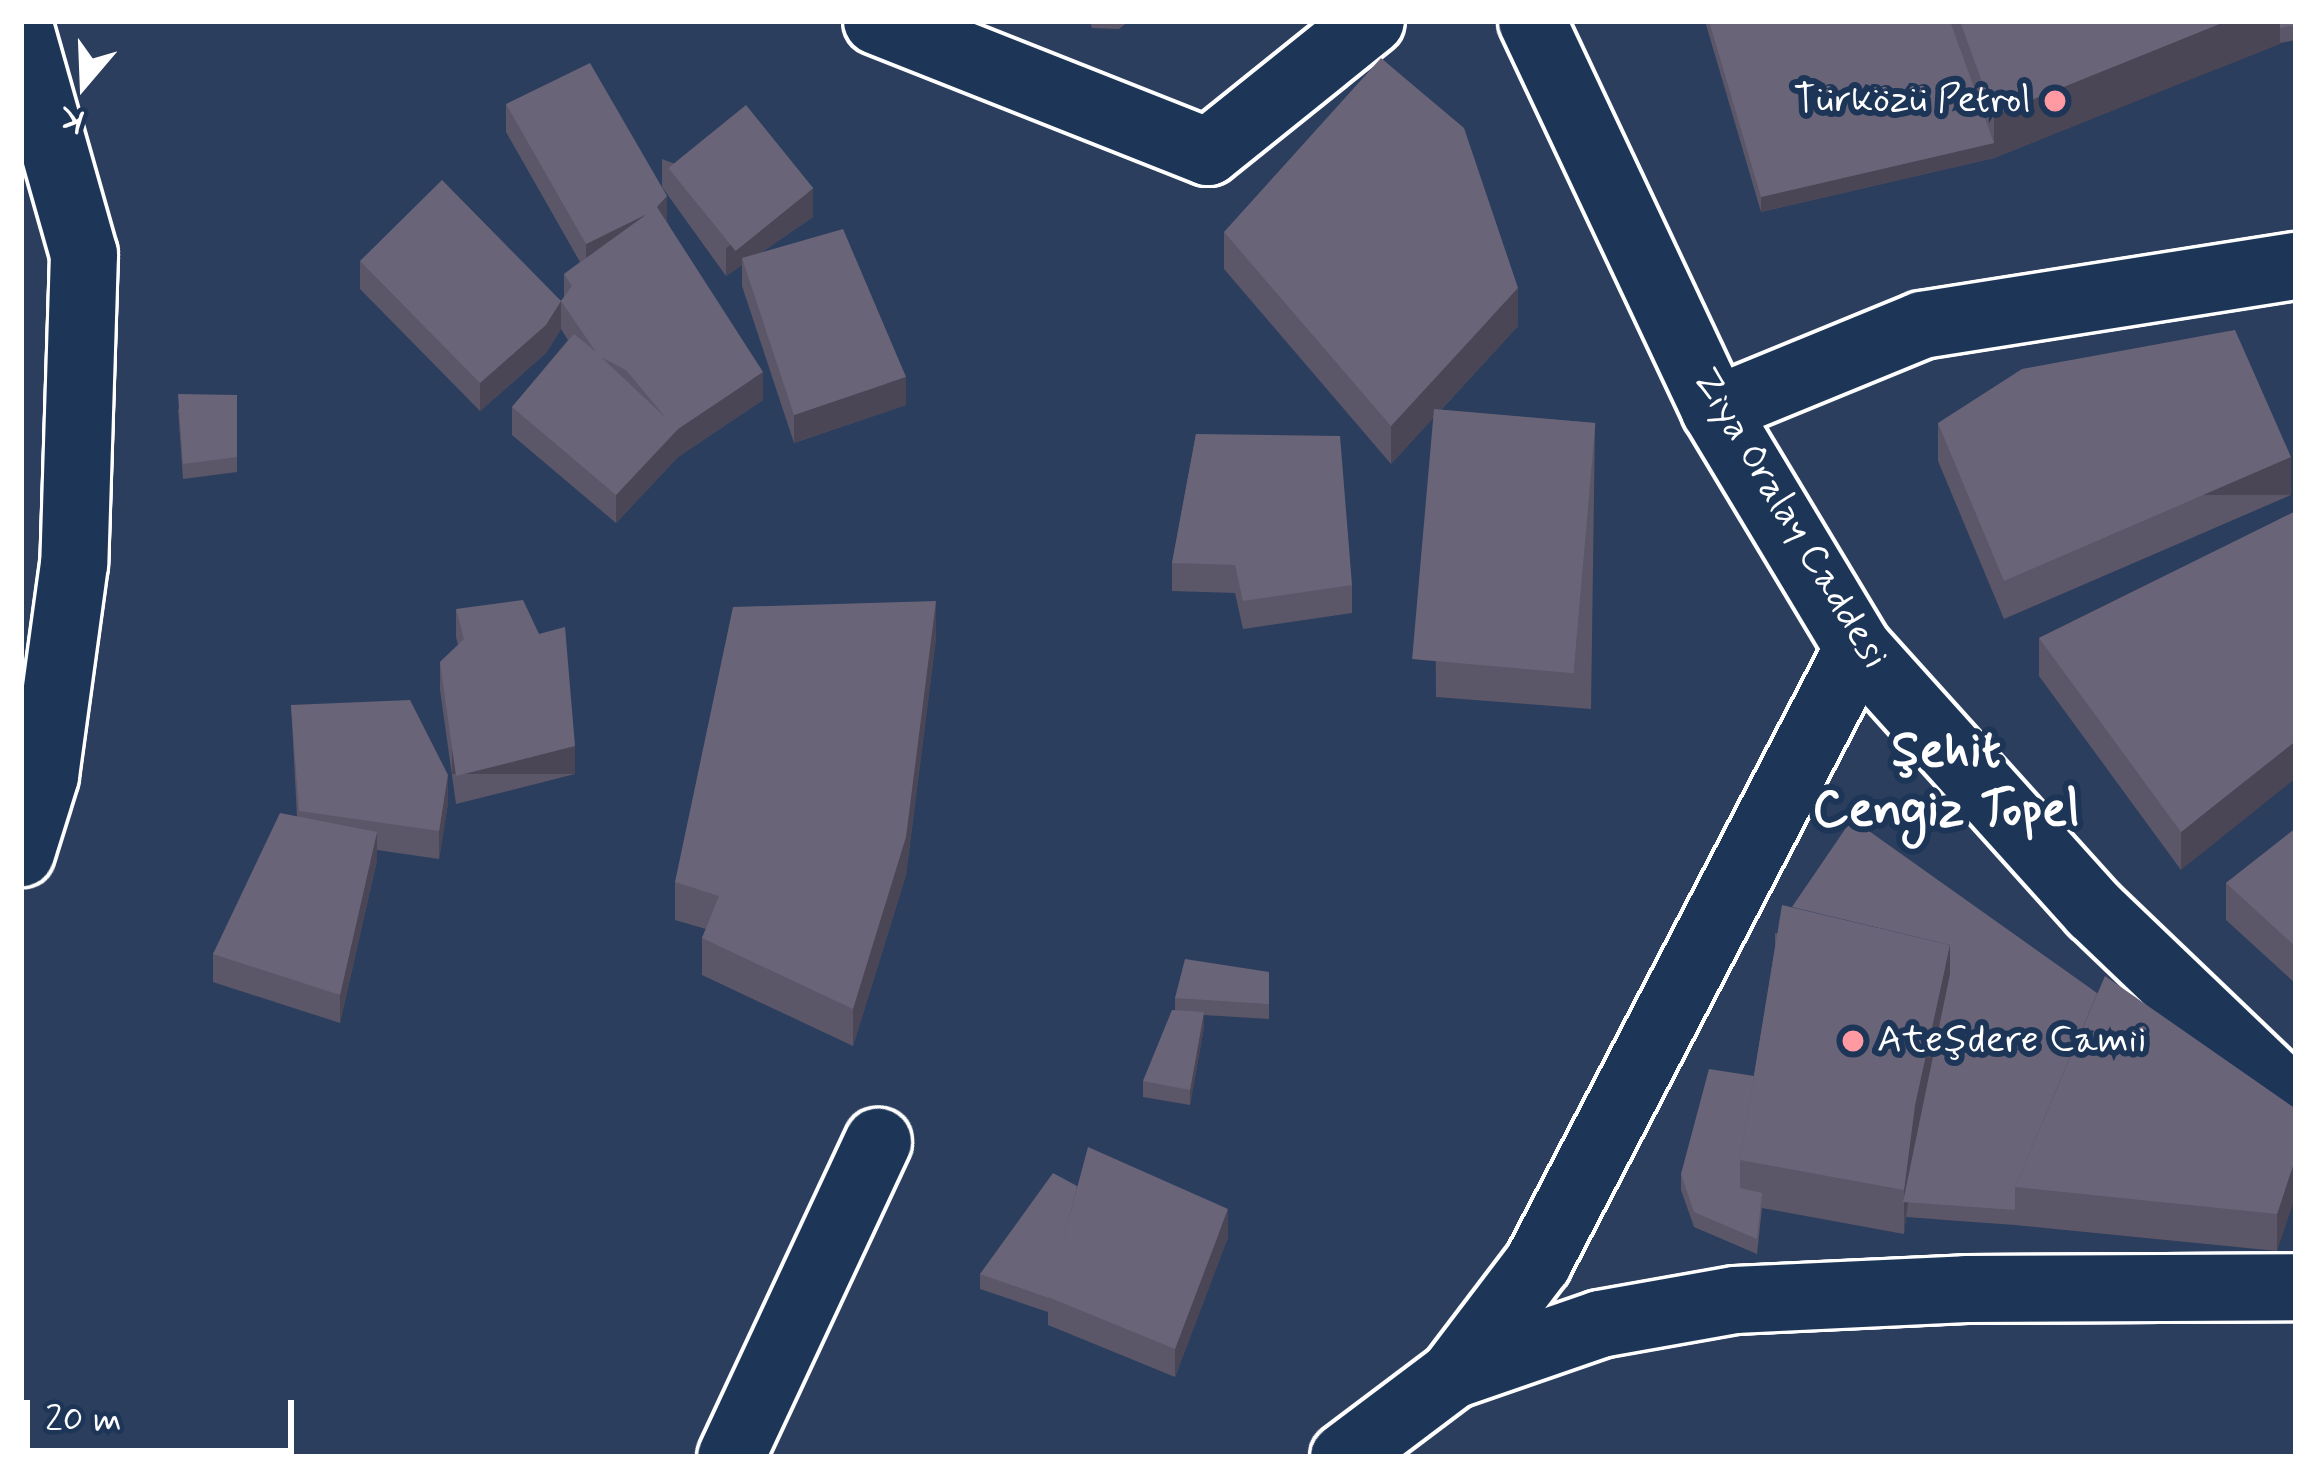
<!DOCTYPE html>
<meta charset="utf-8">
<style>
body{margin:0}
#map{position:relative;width:2317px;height:1478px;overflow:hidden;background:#2c3e5e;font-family:Mynerve,sans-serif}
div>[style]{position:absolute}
.roads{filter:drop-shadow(3px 0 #fff) drop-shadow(-3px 0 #fff) drop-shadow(0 3px #fff) drop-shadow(0 -3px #fff)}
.street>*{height:66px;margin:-33px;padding:0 33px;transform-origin:33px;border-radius:33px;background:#1d3557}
.secondary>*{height:66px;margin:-33px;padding:0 33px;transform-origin:33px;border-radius:33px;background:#1d3557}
.wall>*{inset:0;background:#5b5668}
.shaded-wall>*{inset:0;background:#4a4655;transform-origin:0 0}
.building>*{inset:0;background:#6a6479;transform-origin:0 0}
.dots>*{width:33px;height:33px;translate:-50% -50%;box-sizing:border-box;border:6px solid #1d3557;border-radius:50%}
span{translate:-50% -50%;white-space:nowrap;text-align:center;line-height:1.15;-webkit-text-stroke:12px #1d3557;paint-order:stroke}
.poi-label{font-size:39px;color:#fff}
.right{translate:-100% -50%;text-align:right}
.left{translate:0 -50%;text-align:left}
.street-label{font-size:39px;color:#fff}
.district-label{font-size:51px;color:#fff;font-weight:700}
.frame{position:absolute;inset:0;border:24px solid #fff;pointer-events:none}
.north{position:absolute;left:24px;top:24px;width:120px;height:120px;-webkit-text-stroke:9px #1d3557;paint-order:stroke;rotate:199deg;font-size:33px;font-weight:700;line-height:48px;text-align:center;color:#fff}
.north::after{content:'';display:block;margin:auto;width:42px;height:54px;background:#fff;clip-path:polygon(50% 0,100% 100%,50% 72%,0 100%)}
.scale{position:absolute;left:24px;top:1400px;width:270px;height:54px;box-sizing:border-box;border:6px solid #fff;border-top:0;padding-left:15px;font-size:36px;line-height:42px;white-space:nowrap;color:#fff;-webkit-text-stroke:9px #1d3557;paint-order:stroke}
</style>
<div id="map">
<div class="roads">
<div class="street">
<div style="left:877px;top:21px;width:356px;rotate:21.6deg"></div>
<div style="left:1208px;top:152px;width:209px;rotate:-38.8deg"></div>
<div style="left:21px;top:32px;width:231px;rotate:74.2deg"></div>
<div style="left:84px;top:254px;width:310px;rotate:91.8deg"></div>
<div style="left:74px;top:564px;width:214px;rotate:97.8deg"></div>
<div style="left:45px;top:776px;width:81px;rotate:107.3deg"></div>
<div style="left:1715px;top:410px;width:224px;rotate:-22.3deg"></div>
<div style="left:1922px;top:325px;width:379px;rotate:-9deg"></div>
<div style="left:731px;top:1457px;width:348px;rotate:-65deg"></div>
</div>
<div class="secondary">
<div style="left:1532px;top:21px;width:430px;rotate:64.8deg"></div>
<div style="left:1715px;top:410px;width:278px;rotate:59deg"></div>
<div style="left:1858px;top:648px;width:353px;rotate:48deg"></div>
<div style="left:2094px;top:910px;width:279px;rotate:43.7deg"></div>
<div style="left:1453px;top:1375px;width:156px;rotate:-19.1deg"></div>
<div style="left:1600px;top:1324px;width:137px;rotate:-10.1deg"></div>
<div style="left:1735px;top:1300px;width:231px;rotate:-2.7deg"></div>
<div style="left:1966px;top:1289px;width:330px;rotate:-0.3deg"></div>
<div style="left:1344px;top:1457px;width:136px;rotate:-37deg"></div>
<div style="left:1453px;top:1375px;width:141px;rotate:-52.8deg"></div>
<div style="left:1538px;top:1263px;width:693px;rotate:-62.51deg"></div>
</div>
</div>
<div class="wall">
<div style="clip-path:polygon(1090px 21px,1129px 21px,1119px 29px,1092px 28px)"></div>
<div style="clip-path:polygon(1705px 21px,2296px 21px,2296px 40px,2280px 43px,1994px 158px,1761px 212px)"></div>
<div style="clip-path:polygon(506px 104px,667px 222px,763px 400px,678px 457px,616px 523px,512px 435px,512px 407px,568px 340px,561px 329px,546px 353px,480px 411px,360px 289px,360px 261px,561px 301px,564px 297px,564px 274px,580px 262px,506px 132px)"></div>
<div style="clip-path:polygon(662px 159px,813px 217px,759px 254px,906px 405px,794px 443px,742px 286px,742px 265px,726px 276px,662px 187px)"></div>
<div style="clip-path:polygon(1224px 232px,1518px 326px,1441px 410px,1595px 423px,1591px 709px,1436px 697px,1434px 417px,1391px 464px,1224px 269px)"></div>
<div style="clip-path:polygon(237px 395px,237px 472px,183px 479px,178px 409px)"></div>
<div style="clip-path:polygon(1938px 423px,2291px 495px,2004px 619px,1938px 461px)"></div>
<div style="clip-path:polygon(1196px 434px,1352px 585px,1352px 613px,1243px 629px,1235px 593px,1172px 591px,1172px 563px)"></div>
<div style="clip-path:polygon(2296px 511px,2181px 870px,2039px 676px,2039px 638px)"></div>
<div style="clip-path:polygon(456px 609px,575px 774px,456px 804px,440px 690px,440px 662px,458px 645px,456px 637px)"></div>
<div style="clip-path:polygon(936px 638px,906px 875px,853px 1046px,702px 975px,702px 938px,706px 929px,675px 920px,675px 882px)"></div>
<div style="clip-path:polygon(291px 705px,448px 803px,439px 859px,377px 850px,377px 860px,340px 1023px,213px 982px,213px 954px,297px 816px)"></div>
<div style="clip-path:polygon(2296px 828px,2296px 984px,2226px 920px,2226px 883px)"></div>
<div style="clip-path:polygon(1775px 933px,2097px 993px,2296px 1109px,2277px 1251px,2015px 1225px,1906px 1217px,1904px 1234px,1762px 1208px,1757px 1254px,1694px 1227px,1681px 1190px,1681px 1174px,1754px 1076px,1775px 947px)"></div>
<div style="clip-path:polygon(1269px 972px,1269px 1019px,1204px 1015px,1204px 1027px,1190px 1105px,1143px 1097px,1143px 1081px,1175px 1010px,1175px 998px)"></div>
<div style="clip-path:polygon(1077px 1186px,1228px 1237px,1175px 1377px,1048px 1325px,1048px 1312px,980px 1289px,980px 1274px)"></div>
</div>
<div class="shaded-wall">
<div style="clip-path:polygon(2227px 21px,2280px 21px,2280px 44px,1994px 158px,1761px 212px,1761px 197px,1994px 143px,1994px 115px)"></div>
<div style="clip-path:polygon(813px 189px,813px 217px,744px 264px,742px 258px,742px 265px,726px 276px,726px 248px)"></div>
<div style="clip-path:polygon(667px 196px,667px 224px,657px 207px)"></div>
<div style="clip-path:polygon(647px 214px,586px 273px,586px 244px)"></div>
<div style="clip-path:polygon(1518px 288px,1518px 326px,1391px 464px,1391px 426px)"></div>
<div style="clip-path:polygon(561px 301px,561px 329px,546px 353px,480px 411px,480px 383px)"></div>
<div style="clip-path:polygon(763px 372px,763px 400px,678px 457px,616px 523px,616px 495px,678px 429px)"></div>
<div style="clip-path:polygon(906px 377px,906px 405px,794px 443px,794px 415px)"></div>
<div style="left:2291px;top:457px;width:38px;height:313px;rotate:90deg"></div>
<div style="clip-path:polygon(936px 601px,936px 638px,906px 875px,853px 1046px,853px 1009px)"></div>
<div style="clip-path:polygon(2296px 741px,2296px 778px,2181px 870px,2181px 832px)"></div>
<div style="left:575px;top:746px;width:28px;height:123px;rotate:90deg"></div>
<div style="clip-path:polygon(448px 775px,448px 803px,439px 859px,439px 831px)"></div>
<div style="clip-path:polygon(377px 832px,377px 860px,340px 1023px,340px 995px)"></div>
<div style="clip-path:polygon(1950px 945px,1950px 989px,1915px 1149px,1904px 1234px,1904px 1190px,1915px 1105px)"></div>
<div style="clip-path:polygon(1204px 1012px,1204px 1027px,1190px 1105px,1190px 1090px)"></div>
<div style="clip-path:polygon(2296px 1157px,2296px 1195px,2277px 1251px,2277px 1214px)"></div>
<div style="clip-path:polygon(1228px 1209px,1228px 1237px,1175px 1377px,1175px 1349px)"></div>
</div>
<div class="building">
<div style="clip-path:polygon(1709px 21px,1950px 21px,1994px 143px,1761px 197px)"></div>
<div style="clip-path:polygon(1960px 21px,2227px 21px,1994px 115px)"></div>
<div style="clip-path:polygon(2280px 21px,2296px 21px,2296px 25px,2280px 28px)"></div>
<div style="clip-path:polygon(1381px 58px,1464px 128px,1518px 288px,1391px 426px,1224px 232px)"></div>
<div style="clip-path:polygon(evenodd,590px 63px,667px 196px,657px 207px,763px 372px,678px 429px,616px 495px,512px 407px,574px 334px,596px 352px,561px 301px,572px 286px,564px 274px,647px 214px,586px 244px,506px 104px,590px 63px,601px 357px,626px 370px,666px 418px,601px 357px)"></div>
<div style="left:746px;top:105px;width:107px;height:100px;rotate:51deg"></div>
<div style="clip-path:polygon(442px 180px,561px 301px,546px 325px,480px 383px,360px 261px)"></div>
<div style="clip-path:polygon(843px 229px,906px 377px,794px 415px,742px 258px)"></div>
<div style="clip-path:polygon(2235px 330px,2291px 457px,2004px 581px,1938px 423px,2022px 369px)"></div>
<div style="clip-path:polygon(178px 394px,237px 395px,237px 457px,183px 464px)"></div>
<div style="left:1434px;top:409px;width:162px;height:251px;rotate:5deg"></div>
<div style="clip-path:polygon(1196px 434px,1340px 436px,1352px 585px,1243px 601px,1235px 565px,1172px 563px)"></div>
<div style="clip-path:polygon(2296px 511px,2296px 741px,2181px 832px,2039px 638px)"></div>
<div style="clip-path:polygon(523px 600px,539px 634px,565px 627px,575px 746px,456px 776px,440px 662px,464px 639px,456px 609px)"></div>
<div style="clip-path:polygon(936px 601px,906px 837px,853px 1009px,702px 938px,719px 896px,675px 882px,733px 607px)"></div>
<div style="clip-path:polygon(410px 700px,448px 775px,439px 831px,299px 811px,291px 705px)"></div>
<div style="clip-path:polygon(280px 813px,377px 832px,340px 995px,213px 954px)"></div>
<div style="clip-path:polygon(1852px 819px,2097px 993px,2015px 1187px,2015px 1210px,1903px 1202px,1950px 974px,1950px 945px,1792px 907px)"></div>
<div style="clip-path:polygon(2296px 828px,2296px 947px,2226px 883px)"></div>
<div style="clip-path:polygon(1782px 905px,1950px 945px,1915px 1105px,1904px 1190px,1740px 1160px)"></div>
<div style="clip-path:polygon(1185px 959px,1269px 972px,1269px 1004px,1175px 998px)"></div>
<div style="clip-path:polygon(2105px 976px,2296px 1109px,2296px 1157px,2277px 1214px,2015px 1187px)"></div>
<div style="clip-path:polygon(1172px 1010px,1204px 1012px,1190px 1090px,1143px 1081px)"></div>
<div style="clip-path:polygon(1709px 1069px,1754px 1076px,1740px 1160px,1740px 1188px,1762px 1193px,1757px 1239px,1694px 1212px,1681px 1174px)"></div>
<div style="clip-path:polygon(1088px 1147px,1228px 1209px,1175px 1349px,1048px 1297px)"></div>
<div style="clip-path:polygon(1053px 1173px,1077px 1186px,1049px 1298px,980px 1274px)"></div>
</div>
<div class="dots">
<div style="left:2055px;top:101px;background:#ff9aa2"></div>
<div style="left:1853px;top:1041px;background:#ff9aa2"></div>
</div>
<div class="poi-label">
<span class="right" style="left:2031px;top:101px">Türközü Petrol</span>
<span class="left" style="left:1877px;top:1041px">Ateşdere Camii</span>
</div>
<div class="street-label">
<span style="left:1789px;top:519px;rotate:59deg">Ziya Oralay Caddesi</span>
</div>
<div class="district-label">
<span style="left:1946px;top:782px">Şehit<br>Cengiz Topel</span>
</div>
<div class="frame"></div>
<div class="north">K</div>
<div class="scale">20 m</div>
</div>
